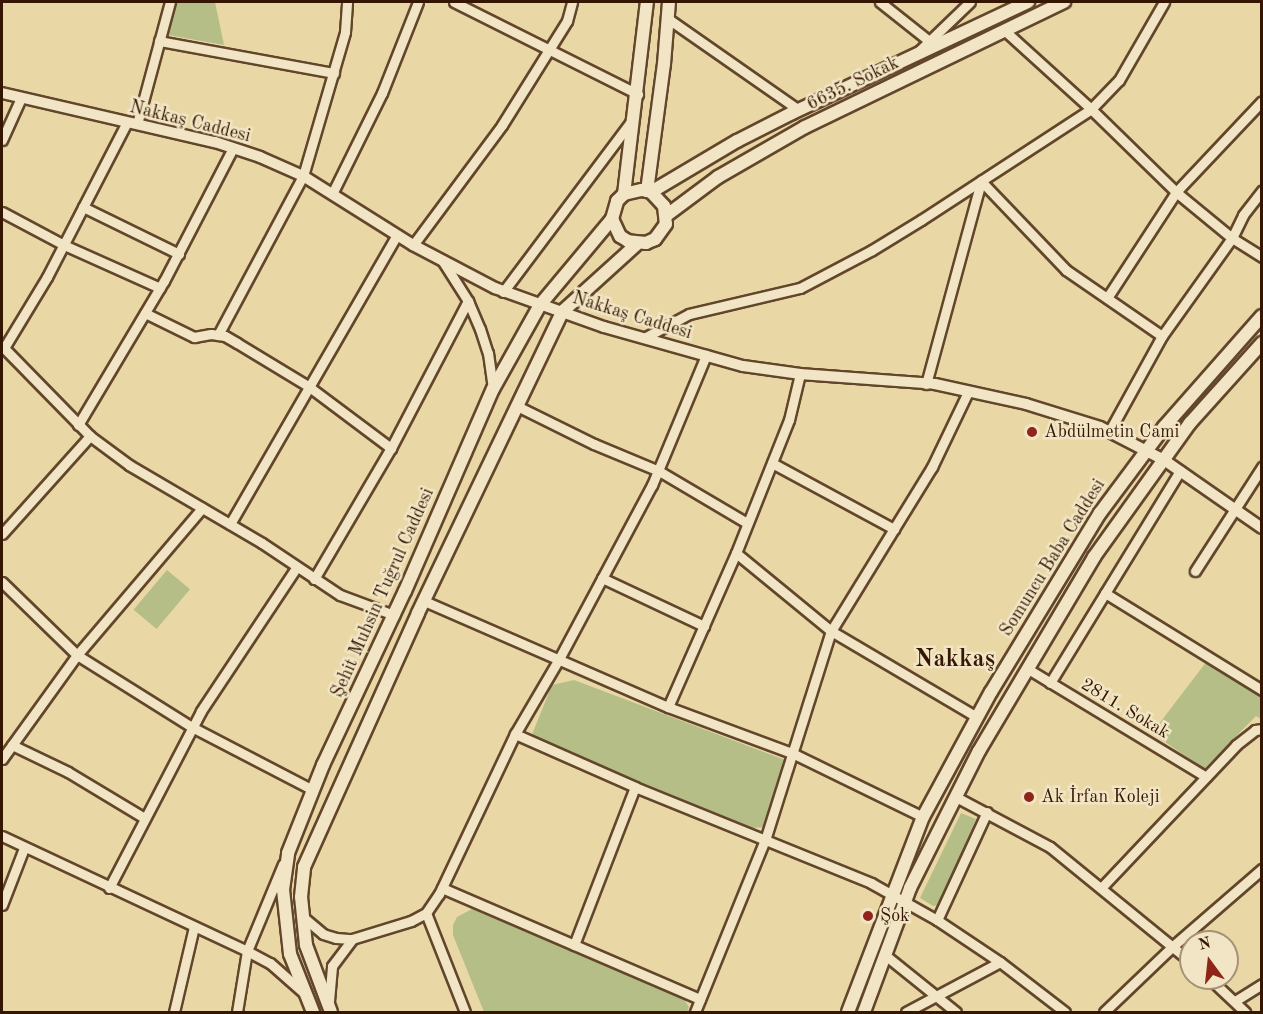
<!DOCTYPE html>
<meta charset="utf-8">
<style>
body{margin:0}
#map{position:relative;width:1263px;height:1014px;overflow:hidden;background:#ead7a6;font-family:"Old Standard TT",serif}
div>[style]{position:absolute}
.green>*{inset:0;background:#b6be87;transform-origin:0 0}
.roads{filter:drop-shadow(2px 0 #62462b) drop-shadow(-2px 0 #62462b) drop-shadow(0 2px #62462b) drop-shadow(0 -2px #62462b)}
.minor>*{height:9px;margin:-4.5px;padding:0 4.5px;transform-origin:4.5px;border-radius:4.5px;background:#f1e5c5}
.tertiary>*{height:10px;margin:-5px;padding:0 5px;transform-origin:5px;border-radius:5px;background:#f1e5c5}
.secondary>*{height:12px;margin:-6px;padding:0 6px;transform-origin:6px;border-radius:6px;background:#f1e5c5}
.dots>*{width:16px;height:16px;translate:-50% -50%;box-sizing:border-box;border:3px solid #f1e5c5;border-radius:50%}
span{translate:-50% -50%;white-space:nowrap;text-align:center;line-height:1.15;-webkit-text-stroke:5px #f1e5c5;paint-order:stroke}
.street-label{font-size:18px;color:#341602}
.poi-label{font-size:18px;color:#341602}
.left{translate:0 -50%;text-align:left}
.district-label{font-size:24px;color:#341602;font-weight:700}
.frame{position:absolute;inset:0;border:3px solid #341602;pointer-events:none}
.north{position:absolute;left:1179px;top:930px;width:60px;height:60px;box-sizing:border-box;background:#f1e5c5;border:2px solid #a59277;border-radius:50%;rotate:345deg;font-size:16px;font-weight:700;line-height:24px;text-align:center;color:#341602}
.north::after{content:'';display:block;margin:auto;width:21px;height:27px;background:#8f2418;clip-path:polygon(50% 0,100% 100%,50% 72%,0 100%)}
</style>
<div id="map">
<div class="green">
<div style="clip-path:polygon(176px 2px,215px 2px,224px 45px,168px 35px)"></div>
<div style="left:167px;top:570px;width:30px;height:52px;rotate:40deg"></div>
<div style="clip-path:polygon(1207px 661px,1261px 692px,1261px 719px,1256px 716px,1204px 769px,1152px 733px)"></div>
<div style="clip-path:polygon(574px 680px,788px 761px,765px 827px,753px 828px,531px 737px,552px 685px)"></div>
<div style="clip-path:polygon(961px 813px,976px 819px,939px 905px,933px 906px,920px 898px)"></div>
<div style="clip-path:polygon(472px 909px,683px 998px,689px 1007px,687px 1012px,484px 1012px,453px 935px,453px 925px,457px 917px)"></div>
</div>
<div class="roads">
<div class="minor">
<div style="left:454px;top:2px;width:206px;rotate:26.6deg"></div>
<div style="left:880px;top:2px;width:61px;rotate:38.4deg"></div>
<div style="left:667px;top:18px;width:161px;rotate:34.9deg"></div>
<div style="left:1004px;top:30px;width:118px;rotate:42.2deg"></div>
<div style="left:1091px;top:109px;width:119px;rotate:44.3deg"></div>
<div style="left:1176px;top:192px;width:72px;rotate:39.4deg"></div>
<div style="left:1232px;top:238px;width:36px;rotate:32deg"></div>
<div style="left:159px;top:41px;width:178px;rotate:10.4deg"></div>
<div style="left:918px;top:52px;width:72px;rotate:-43.9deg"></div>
<div style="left:137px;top:124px;width:126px;rotate:-74.9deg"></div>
<div style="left:2px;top:140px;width:46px;rotate:-65.7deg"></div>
<div style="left:981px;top:181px;width:123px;rotate:46.3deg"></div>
<div style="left:1066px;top:270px;width:116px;rotate:34.5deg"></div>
<div style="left:332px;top:194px;width:113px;rotate:-63.7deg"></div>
<div style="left:382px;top:93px;width:98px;rotate:-68.4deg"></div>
<div style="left:83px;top:207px;width:107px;rotate:26.1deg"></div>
<div style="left:2px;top:212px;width:70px;rotate:28deg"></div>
<div style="left:64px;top:245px;width:105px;rotate:24.1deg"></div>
<div style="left:413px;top:245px;width:149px;rotate:-53.4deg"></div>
<div style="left:502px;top:125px;width:123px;rotate:-58deg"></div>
<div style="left:567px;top:21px;width:20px;rotate:-75deg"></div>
<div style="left:442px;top:260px;width:49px;rotate:57.6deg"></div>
<div style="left:468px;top:301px;width:30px;rotate:67deg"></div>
<div style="left:480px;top:329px;width:25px;rotate:72deg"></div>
<div style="left:488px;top:353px;width:36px;rotate:82deg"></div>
<div style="left:503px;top:292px;width:216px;rotate:-53.1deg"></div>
<div style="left:1107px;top:298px;width:126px;rotate:-56.9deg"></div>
<div style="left:1176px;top:192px;width:125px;rotate:-46.6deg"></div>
<div style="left:145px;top:313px;width:55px;rotate:26.1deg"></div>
<div style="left:194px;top:337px;width:17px;rotate:-10deg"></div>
<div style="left:211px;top:334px;width:14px;rotate:8deg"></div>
<div style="left:225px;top:336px;width:14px;rotate:30deg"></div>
<div style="left:237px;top:343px;width:83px;rotate:31.2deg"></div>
<div style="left:308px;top:386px;width:104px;rotate:36.8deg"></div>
<div style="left:218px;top:335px;width:180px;rotate:-61.9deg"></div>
<div style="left:303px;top:176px;width:150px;rotate:-73.7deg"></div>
<div style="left:345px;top:32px;width:30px;rotate:-86deg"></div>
<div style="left:644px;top:338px;width:51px;rotate:-28.1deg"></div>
<div style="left:689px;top:314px;width:114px;rotate:-13.2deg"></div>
<div style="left:800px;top:288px;width:81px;rotate:-27.8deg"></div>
<div style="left:872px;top:250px;width:57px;rotate:-31.5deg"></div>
<div style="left:921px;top:220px;width:203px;rotate:-33.1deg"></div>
<div style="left:1091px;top:109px;width:40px;rotate:-46deg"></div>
<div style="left:1119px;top:80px;width:90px;rotate:-60deg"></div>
<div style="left:2px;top:346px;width:126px;rotate:45.6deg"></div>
<div style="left:90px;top:436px;width:49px;rotate:36.6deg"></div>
<div style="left:129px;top:465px;width:154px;rotate:30.4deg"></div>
<div style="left:262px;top:543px;width:94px;rotate:33.7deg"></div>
<div style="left:340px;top:595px;width:58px;rotate:20.3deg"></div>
<div style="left:4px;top:348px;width:83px;rotate:-58.8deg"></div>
<div style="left:47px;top:277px;width:174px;rotate:-62.7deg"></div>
<div style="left:926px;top:384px;width:210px;rotate:-74.8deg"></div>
<div style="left:517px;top:406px;width:86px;rotate:26.3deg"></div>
<div style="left:594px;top:444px;width:70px;rotate:22.6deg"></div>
<div style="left:659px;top:471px;width:102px;rotate:30.6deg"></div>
<div style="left:78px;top:425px;width:168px;rotate:-59.2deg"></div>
<div style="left:164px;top:281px;width:150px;rotate:-62.6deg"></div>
<div style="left:1109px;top:432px;width:110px;rotate:-61.1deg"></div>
<div style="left:1162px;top:336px;width:120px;rotate:-54.5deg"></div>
<div style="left:1232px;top:238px;width:25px;rotate:-64deg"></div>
<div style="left:1243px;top:215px;width:31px;rotate:-52deg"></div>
<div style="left:772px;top:463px;width:139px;rotate:28.4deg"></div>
<div style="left:230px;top:524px;width:334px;rotate:-60deg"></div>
<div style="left:2px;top:534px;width:132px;rotate:-48.1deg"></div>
<div style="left:736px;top:553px;width:123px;rotate:39.4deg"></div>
<div style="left:831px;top:631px;width:169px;rotate:30.5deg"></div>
<div style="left:1195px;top:571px;width:124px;rotate:-57.2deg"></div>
<div style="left:602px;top:578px;width:113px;rotate:25.2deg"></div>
<div style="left:314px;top:579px;width:152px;rotate:-59.6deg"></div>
<div style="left:391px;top:448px;width:166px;rotate:-62.4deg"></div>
<div style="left:2px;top:582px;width:105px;rotate:44.2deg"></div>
<div style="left:77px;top:655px;width:136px;rotate:32.1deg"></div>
<div style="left:192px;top:727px;width:136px;rotate:27.5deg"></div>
<div style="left:1105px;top:593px;width:185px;rotate:31.7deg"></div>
<div style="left:424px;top:601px;width:266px;rotate:23.5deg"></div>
<div style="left:668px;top:707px;width:132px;rotate:20.4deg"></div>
<div style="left:792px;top:753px;width:146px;rotate:26deg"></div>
<div style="left:1028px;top:669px;width:208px;rotate:31.2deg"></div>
<div style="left:1050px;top:683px;width:249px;rotate:-58.5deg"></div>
<div style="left:668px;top:707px;width:168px;rotate:-66.2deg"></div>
<div style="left:736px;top:553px;width:143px;rotate:-68.3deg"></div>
<div style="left:789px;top:420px;width:47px;rotate:-76.6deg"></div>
<div style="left:515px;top:734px;width:131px;rotate:23.8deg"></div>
<div style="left:635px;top:787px;width:255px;rotate:22.1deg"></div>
<div style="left:871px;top:883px;width:76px;rotate:29.3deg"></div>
<div style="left:937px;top:920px;width:76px;rotate:33.7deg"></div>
<div style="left:1000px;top:962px;width:82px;rotate:37.6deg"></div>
<div style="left:12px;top:745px;width:62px;rotate:25.7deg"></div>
<div style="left:68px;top:772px;width:87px;rotate:31deg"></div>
<div style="left:2px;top:759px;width:128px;rotate:-54.2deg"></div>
<div style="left:77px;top:655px;width:193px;rotate:-49.6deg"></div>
<div style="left:956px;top:797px;width:106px;rotate:28deg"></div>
<div style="left:1050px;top:847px;width:182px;rotate:39.2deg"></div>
<div style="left:2px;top:836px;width:271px;rotate:25.1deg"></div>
<div style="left:247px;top:951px;width:26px;rotate:28deg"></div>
<div style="left:270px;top:963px;width:45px;rotate:41.4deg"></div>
<div style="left:109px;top:888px;width:199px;rotate:-62.5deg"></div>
<div style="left:201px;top:711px;width:172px;rotate:-56.4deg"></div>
<div style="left:442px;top:888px;width:281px;rotate:23.3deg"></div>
<div style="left:1101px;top:888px;width:197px;rotate:-46.6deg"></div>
<div style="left:1236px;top:745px;width:24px;rotate:-38deg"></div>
<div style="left:1255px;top:730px;width:7px;rotate:-8deg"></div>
<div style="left:2px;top:905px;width:61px;rotate:-68.9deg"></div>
<div style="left:426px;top:913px;width:106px;rotate:68.5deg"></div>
<div style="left:303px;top:917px;width:26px;rotate:40deg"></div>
<div style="left:323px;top:934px;width:14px;rotate:17deg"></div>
<div style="left:336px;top:938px;width:16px;rotate:4deg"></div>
<div style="left:352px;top:939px;width:62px;rotate:-17deg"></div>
<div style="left:411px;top:921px;width:17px;rotate:-28deg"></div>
<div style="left:426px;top:913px;width:23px;rotate:-56deg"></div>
<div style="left:439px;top:894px;width:177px;rotate:-64.6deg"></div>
<div style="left:515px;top:734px;width:87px;rotate:-59.6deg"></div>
<div style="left:559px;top:659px;width:197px;rotate:-61.9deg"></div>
<div style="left:652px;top:485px;width:141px;rotate:-67.4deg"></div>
<div style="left:937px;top:920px;width:119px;rotate:-65.2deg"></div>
<div style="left:574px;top:945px;width:169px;rotate:-68.9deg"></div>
<div style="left:885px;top:955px;width:91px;rotate:38.8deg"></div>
<div style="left:1209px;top:978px;width:50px;rotate:43.4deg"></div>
<div style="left:329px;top:1001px;width:35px;rotate:-85deg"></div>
<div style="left:332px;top:966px;width:34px;rotate:-53deg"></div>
<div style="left:1235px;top:1001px;width:32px;rotate:-32deg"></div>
<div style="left:174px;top:1012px;width:87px;rotate:-76.8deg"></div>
<div style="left:237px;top:1012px;width:62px;rotate:-80.7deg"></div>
<div style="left:247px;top:951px;width:94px;rotate:-67.5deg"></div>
<div style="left:695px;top:1012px;width:186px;rotate:-67.9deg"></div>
<div style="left:765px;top:840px;width:219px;rotate:-72.5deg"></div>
<div style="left:831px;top:631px;width:193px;rotate:-58.4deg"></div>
<div style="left:932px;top:467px;width:83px;rotate:-64.4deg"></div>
<div style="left:906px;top:1012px;width:106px;rotate:-28deg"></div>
<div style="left:1104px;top:1012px;width:95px;rotate:-43.7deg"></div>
<div style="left:1173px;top:946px;width:118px;rotate:-40.9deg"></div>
</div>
<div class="tertiary">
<div style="left:2px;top:93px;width:219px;rotate:13deg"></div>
<div style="left:215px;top:142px;width:47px;rotate:18.4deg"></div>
<div style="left:260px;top:157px;width:47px;rotate:23.8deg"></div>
<div style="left:303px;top:176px;width:130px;rotate:32.1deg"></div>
<div style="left:413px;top:245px;width:93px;rotate:27.7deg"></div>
<div style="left:495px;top:288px;width:116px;rotate:19.7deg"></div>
<div style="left:604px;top:327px;width:144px;rotate:15.7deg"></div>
<div style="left:743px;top:366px;width:58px;rotate:8deg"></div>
<div style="left:800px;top:374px;width:135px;rotate:4.2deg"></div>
<div style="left:935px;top:384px;width:93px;rotate:12.4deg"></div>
<div style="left:1026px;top:404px;width:77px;rotate:17.3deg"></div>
<div style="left:1100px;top:427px;width:72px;rotate:27.3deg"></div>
<div style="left:1164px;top:460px;width:119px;rotate:34.8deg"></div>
</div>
<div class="secondary">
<div style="left:647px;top:191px;width:128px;rotate:-82.4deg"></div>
<div style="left:664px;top:64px;width:62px;rotate:-85.4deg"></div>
<div style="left:651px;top:192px;width:100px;rotate:-30.7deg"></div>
<div style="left:737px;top:141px;width:62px;rotate:-27deg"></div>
<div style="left:792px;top:113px;width:261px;rotate:-25.2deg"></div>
<div style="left:624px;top:194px;width:18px;rotate:-13deg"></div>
<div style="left:642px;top:190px;width:9px;rotate:13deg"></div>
<div style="left:651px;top:192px;width:19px;rotate:47deg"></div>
<div style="left:664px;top:206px;width:18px;rotate:84deg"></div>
<div style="left:666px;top:224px;width:19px;rotate:126deg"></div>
<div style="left:655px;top:239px;width:10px;rotate:156deg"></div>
<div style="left:646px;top:243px;width:18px;rotate:-174deg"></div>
<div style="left:628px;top:241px;width:9px;rotate:-148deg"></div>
<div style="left:620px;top:236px;width:19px;rotate:-115deg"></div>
<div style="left:612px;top:219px;width:19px;rotate:-74deg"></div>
<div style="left:617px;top:201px;width:10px;rotate:-45deg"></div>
<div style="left:624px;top:194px;width:193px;rotate:-83.2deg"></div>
<div style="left:667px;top:215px;width:64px;rotate:-36.7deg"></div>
<div style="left:718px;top:177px;width:100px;rotate:-29.9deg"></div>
<div style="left:805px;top:127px;width:288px;rotate:-25.8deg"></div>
<div style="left:313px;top:1012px;width:62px;rotate:-111.6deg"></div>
<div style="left:290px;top:954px;width:64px;rotate:-96.2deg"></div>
<div style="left:283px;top:890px;width:37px;rotate:-82deg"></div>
<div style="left:288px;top:853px;width:95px;rotate:-68.3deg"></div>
<div style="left:323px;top:765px;width:192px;rotate:-64.8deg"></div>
<div style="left:405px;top:591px;width:220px;rotate:-66.5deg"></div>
<div style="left:493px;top:389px;width:96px;rotate:-60.8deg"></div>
<div style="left:540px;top:305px;width:112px;rotate:-50.1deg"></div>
<div style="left:331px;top:1012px;width:72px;rotate:-110.5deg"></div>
<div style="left:306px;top:945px;width:48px;rotate:-95.9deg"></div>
<div style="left:301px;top:897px;width:30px;rotate:-84deg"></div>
<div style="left:304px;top:867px;width:278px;rotate:-65.8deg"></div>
<div style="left:418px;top:613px;width:334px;rotate:-64.4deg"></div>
<div style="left:562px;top:312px;width:101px;rotate:-42.2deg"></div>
<div style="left:848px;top:1012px;width:209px;rotate:-69deg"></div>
<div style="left:923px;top:817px;width:142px;rotate:-61.5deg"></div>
<div style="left:991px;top:692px;width:210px;rotate:-58.7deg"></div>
<div style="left:1100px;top:513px;width:107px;rotate:-53.3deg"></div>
<div style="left:1164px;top:427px;width:148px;rotate:-48.6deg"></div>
<div style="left:864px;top:1012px;width:132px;rotate:-69.6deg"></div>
<div style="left:910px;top:888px;width:153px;rotate:-63.3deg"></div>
<div style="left:979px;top:751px;width:226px;rotate:-59.3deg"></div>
<div style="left:1094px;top:557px;width:165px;rotate:-54.4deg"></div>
<div style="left:1190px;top:423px;width:108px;rotate:-48deg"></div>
</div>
</div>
<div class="dots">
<div style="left:1032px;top:432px;background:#8f2418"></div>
<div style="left:1029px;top:797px;background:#8f2418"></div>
<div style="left:868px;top:916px;background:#8f2418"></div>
</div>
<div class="street-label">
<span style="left:853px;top:84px;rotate:-26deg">6635. Sokak</span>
<span style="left:190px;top:122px;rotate:14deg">Nakkaş Caddesi</span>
<span style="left:632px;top:316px;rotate:17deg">Nakkaş Caddesi</span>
<span style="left:1053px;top:558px;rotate:-58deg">Somuncu Baba Caddesi</span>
<span style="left:383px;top:593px;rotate:-66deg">Şehit Muhsin Tuğrul Caddesi</span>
<span style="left:1125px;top:709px;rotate:31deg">2811. Sokak</span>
</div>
<div class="poi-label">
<span class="left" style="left:1044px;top:432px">Abdülmetin Cami</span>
<span class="left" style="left:1041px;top:797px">Ak İrfan Koleji</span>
<span class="left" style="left:880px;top:916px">Şok</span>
</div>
<div class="district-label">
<span style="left:955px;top:661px">Nakkaş</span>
</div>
<div class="frame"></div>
<div class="north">N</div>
</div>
